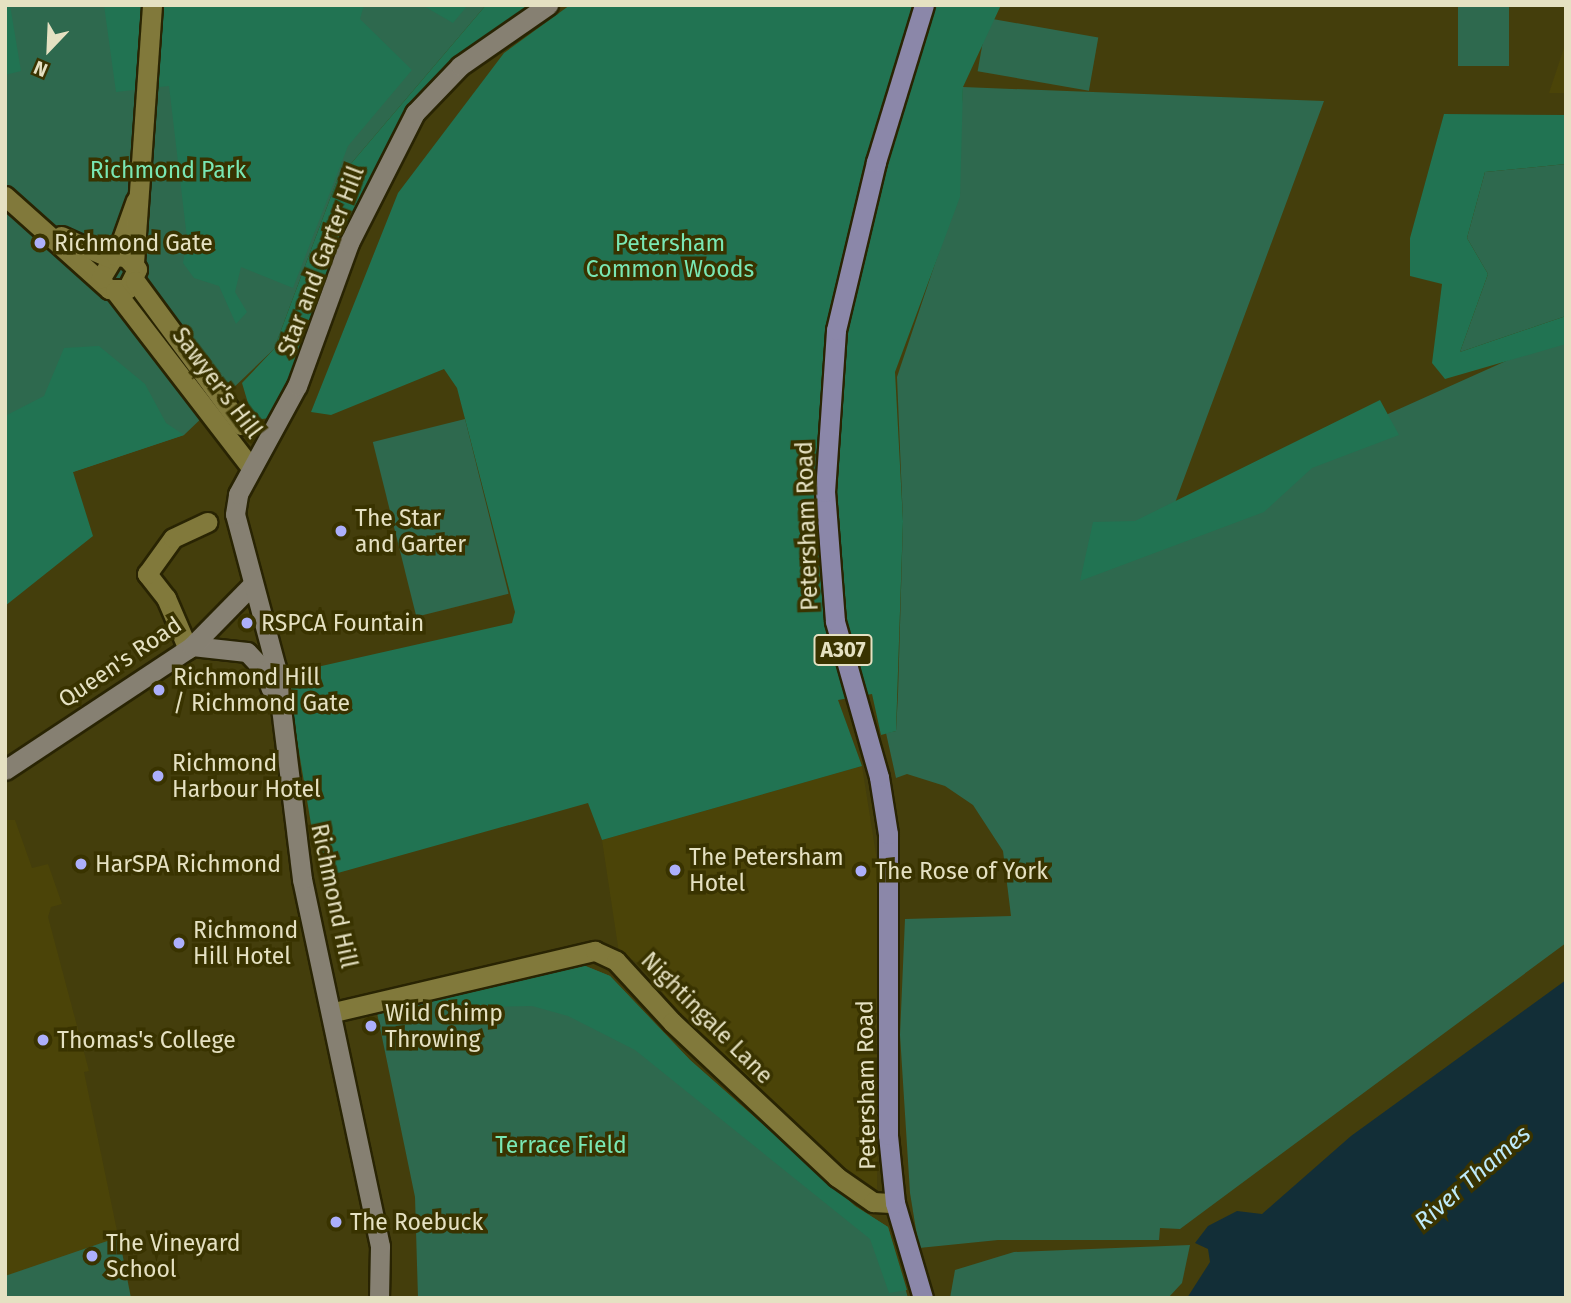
<!DOCTYPE html>
<style>
body{margin:0}
#map{position:relative;width:1571px;height:1303px;overflow:hidden;background:#443e0c;font-family:"Fira Sans",sans-serif}
div>[style]{position:absolute}
.built>*{inset:0;background:#4b4408}
.green>*{inset:0;background:#2e694e;transform-origin:0 0}
.forest>*{inset:0;background:#217352}
.water>*{inset:0;background:#122e37}
.roads{filter:drop-shadow(2px 0 #292403) drop-shadow(-2px 0 #292403) drop-shadow(0 2px #292403) drop-shadow(0 -2px #292403)}
.minor>*{height:19px;margin:-9.5px;padding:0 9.5px;transform-origin:9.5px;border-radius:9.5px;background:#81793b}
.secondary>*{height:19px;margin:-9.5px;padding:0 9.5px;transform-origin:9.5px;border-radius:9.5px;background:#868072}
.primary>*{height:19px;margin:-9.5px;padding:0 9.5px;transform-origin:9.5px;border-radius:9.5px;background:#8b87a9}
.dots>*{width:19px;height:19px;translate:-50% -50%;box-sizing:border-box;border:4px solid #393300;border-radius:50%}
span{translate:-50% -50%;white-space:nowrap;text-align:center;line-height:1.15;-webkit-text-stroke:7px #393300;paint-order:stroke}
.shield-label span{padding:2px 5px;background:#393300;border:2px solid;border-radius:5px;-webkit-text-stroke-width:0}
.shield-label{font-size:21px;color:#e5e1c2;font-weight:700}
.park-label{font-size:23px;color:#79e7b4}
.poi-label{font-size:23px;color:#e5e1c2}
.left{translate:0 -50%;text-align:left}
.street-label{font-size:23px;color:#e5e1c2}
.water-label{font-size:24px;color:#beeafa;font-style:italic}
.frame{position:absolute;inset:0;border:7px solid #e5e1c2;pointer-events:none}
.north{position:absolute;left:14px;top:14px;width:70px;height:70px;-webkit-text-stroke:5px #393300;paint-order:stroke;rotate:203deg;font-size:19px;font-weight:700;line-height:28px;text-align:center;color:#e5e1c2}
.north::after{content:'';display:block;margin:auto;width:24px;height:32px;background:#e5e1c2;clip-path:polygon(50% 0,100% 100%,50% 72%,0 100%)}
</style>
<div id="map">
<div class="built">
<div style="clip-path:polygon(1566px 42px,1566px 93px,1549px 93px)"></div>
<div style="clip-path:polygon(862px 766px,880px 880px,877px 1190px,862px 1190px,677px 1016px,648px 968px,619px 953px,602px 840px)"></div>
<div style="clip-path:polygon(5px 820px,15px 820px,32px 868px,48px 864px,62px 904px,51px 907px,48px 917px,89px 1071px,84px 1072px,131px 1298px,5px 1298px)"></div>
</div>
<div class="green">
<div style="clip-path:polygon(5px 5px,486px 5px,337px 180px,274px 349px,184px 435px,73px 472px,5px 602px)"></div>
<div style="left:1458px;top:5px;width:51px;height:61px"></div>
<div style="left:987px;top:18px;width:113px;height:54px;rotate:10deg"></div>
<div style="clip-path:polygon(963px 87px,1324px 101px,1172px 511px,1566px 334px,1566px 943px,1180px 1229px,1160px 1228px,1159px 1240px,998px 1240px,919px 1248px,910px 1193px,900px 1035px,905px 919px,1011px 916px,1003px 851px,973px 805px,945px 786px,907px 774px,896px 778px,886px 733px,896px 731px,898px 694px,903px 521px,897px 377px,956px 201px)"></div>
<div style="clip-path:polygon(1566px 164px,1566px 316px,1460px 352px,1488px 274px,1467px 238px,1485px 172px)"></div>
<div style="left:465px;top:419px;width:180px;height:95px;rotate:76deg"></div>
<div style="clip-path:polygon(583px 965px,610px 976px,690px 1060px,855px 1206px,888px 1227px,908px 1298px,418px 1298px,415px 1197px,377px 1013px)"></div>
<div style="clip-path:polygon(119px 1237px,131px 1298px,5px 1298px,5px 1276px)"></div>
<div style="clip-path:polygon(1190px 1245px,1182px 1283px,1168px 1298px,950px 1298px,955px 1270px,1014px 1252px)"></div>
</div>
<div class="forest">
<div style="clip-path:polygon(5px 5px,10px 5px,21px 71px,5px 75px)"></div>
<div style="clip-path:polygon(104px 5px,364px 5px,360px 19px,412px 70px,348px 146px,293px 288px,241px 267px,235px 292px,247px 312px,236px 324px,219px 286px,194px 278px,183px 263px,187px 238px,169px 86px,116px 92px)"></div>
<div style="clip-path:polygon(422px 5px,468px 5px,453px 23px)"></div>
<div style="clip-path:polygon(486px 5px,533px 5px,406px 111px,342px 234px,296px 367px,270px 418px,253px 420px,242px 383px,274px 349px,337px 180px)"></div>
<div style="clip-path:polygon(570px 5px,1001px 5px,963px 87px,960px 197px,895px 372px,903px 521px,896px 731px,881px 735px,872px 694px,838px 700px,862px 766px,602px 840px,588px 803px,320px 878px,286px 674px,512px 623px,515px 612px,457px 388px,444px 369px,331px 415px,311px 412px,398px 193px,504px 53px)"></div>
<div style="clip-path:polygon(1444px 114px,1566px 115px,1566px 164px,1485px 172px,1467px 238px,1488px 274px,1460px 352px,1566px 316px,1566px 344px,1445px 379px,1432px 363px,1442px 284px,1410px 276px,1410px 238px)"></div>
<div style="clip-path:polygon(99px 346px,145px 384px,166px 423px,184px 435px,73px 472px,93px 536px,5px 606px,5px 416px,44px 396px,64px 348px)"></div>
<div style="clip-path:polygon(1380px 400px,1399px 435px,1312px 468px,1264px 512px,1080px 581px,1093px 522px,1135px 521px)"></div>
<div style="clip-path:polygon(583px 965px,610px 976px,690px 1060px,855px 1206px,888px 1227px,907px 1290px,889px 1293px,870px 1239px,635px 1050px,568px 1016px,532px 1006px,446px 1008px,429px 1000px)"></div>
</div>
<div class="water">
<div style="clip-path:polygon(1566px 980px,1566px 1298px,1187px 1298px,1210px 1262px,1208px 1249px,1195px 1243px,1208px 1226px,1237px 1211px,1262px 1214px,1351px 1136px)"></div>
</div>
<div class="roads">
<div class="minor">
<div style="left:5px;top:196px;width:140px;rotate:41.8deg"></div>
<div style="left:109px;top:289px;width:18px"></div>
<div style="left:127px;top:289px;width:22px;rotate:-63deg"></div>
<div style="left:137px;top:269px;width:16px;rotate:-133deg"></div>
<div style="left:126px;top:257px;width:12px;rotate:-175deg"></div>
<div style="left:114px;top:256px;width:26px;rotate:121deg"></div>
<div style="left:61px;top:236px;width:54px;rotate:24.2deg"></div>
<div style="left:116px;top:256px;width:59px;rotate:-70.3deg"></div>
<div style="left:134px;top:263px;width:259px;rotate:-86deg"></div>
<div style="left:135px;top:281px;width:179px;rotate:53.6deg"></div>
<div style="left:115px;top:291px;width:218px;rotate:52.4deg"></div>
<div style="left:188px;top:649px;width:56px;rotate:-113.3deg"></div>
<div style="left:166px;top:598px;width:31px;rotate:-128deg"></div>
<div style="left:147px;top:574px;width:44px;rotate:-54.2deg"></div>
<div style="left:173px;top:538px;width:38px;rotate:-25deg"></div>
<div style="left:334px;top:1012px;width:268px;rotate:-13.2deg"></div>
<div style="left:595px;top:951px;width:23px;rotate:25deg"></div>
<div style="left:616px;top:961px;width:83px;rotate:47.4deg"></div>
<div style="left:672px;top:1022px;width:226px;rotate:43.2deg"></div>
<div style="left:837px;top:1177px;width:44px;rotate:34.8deg"></div>
<div style="left:873px;top:1202px;width:22px;rotate:3deg"></div>
</div>
<div class="secondary">
<div style="left:192px;top:646px;width:55px;rotate:6.2deg"></div>
<div style="left:247px;top:652px;width:25px;rotate:47deg"></div>
<div style="left:264px;top:670px;width:20px;rotate:70deg"></div>
<div style="left:5px;top:770px;width:224px;rotate:-33.5deg"></div>
<div style="left:192px;top:646px;width:86px;rotate:-45.5deg"></div>
<div style="left:379px;top:1298px;width:52px;rotate:-88.9deg"></div>
<div style="left:380px;top:1246px;width:375px;rotate:-102deg"></div>
<div style="left:302px;top:879px;width:213px;rotate:-97deg"></div>
<div style="left:276px;top:668px;width:159px;rotate:-104.9deg"></div>
<div style="left:235px;top:514px;width:20px;rotate:-81deg"></div>
<div style="left:238px;top:494px;width:123px;rotate:-61.4deg"></div>
<div style="left:297px;top:386px;width:152px;rotate:-70deg"></div>
<div style="left:349px;top:243px;width:146px;rotate:-63.1deg"></div>
<div style="left:415px;top:113px;width:65px;rotate:-46.2deg"></div>
<div style="left:460px;top:66px;width:107px;rotate:-34.7deg"></div>
</div>
<div class="primary">
<div style="left:923px;top:1298px;width:99px;rotate:-106.4deg"></div>
<div style="left:895px;top:1203px;width:68px;rotate:-95.9deg"></div>
<div style="left:888px;top:1135px;width:301px;rotate:-90deg"></div>
<div style="left:888px;top:834px;width:58px;rotate:-99deg"></div>
<div style="left:879px;top:777px;width:162px;rotate:-105.8deg"></div>
<div style="left:835px;top:621px;width:129px;rotate:-94.4deg"></div>
<div style="left:825px;top:492px;width:162px;rotate:-86.1deg"></div>
<div style="left:836px;top:330px;width:173px;rotate:-76.6deg"></div>
<div style="left:876px;top:162px;width:164px;rotate:-73deg"></div>
</div>
</div>
<div class="dots">
<div style="left:40px;top:243px;background:#acaffb"></div>
<div style="left:341px;top:531px;background:#acaffb"></div>
<div style="left:247px;top:623px;background:#acaffb"></div>
<div style="left:159px;top:690px;background:#acaffb"></div>
<div style="left:158px;top:776px;background:#acaffb"></div>
<div style="left:81px;top:864px;background:#acaffb"></div>
<div style="left:675px;top:870px;background:#acaffb"></div>
<div style="left:861px;top:871px;background:#acaffb"></div>
<div style="left:179px;top:943px;background:#acaffb"></div>
<div style="left:371px;top:1026px;background:#acaffb"></div>
<div style="left:43px;top:1040px;background:#acaffb"></div>
<div style="left:336px;top:1222px;background:#acaffb"></div>
<div style="left:92px;top:1256px;background:#acaffb"></div>
</div>
<div class="shield-label">
<span style="left:843px;top:650px">A307</span>
</div>
<div class="park-label">
<span style="left:168px;top:170px">Richmond Park</span>
<span style="left:670px;top:256px">Petersham<br>Common Woods</span>
<span style="left:561px;top:1145px">Terrace Field</span>
</div>
<div class="poi-label">
<span class="left" style="left:54px;top:243px">Richmond Gate</span>
<span class="left" style="left:355px;top:531px">The Star<br>and Garter</span>
<span class="left" style="left:261px;top:623px">RSPCA Fountain</span>
<span class="left" style="left:173px;top:690px">Richmond Hill<br>/ Richmond Gate</span>
<span class="left" style="left:172px;top:776px">Richmond<br>Harbour Hotel</span>
<span class="left" style="left:689px;top:870px">The Petersham<br>Hotel</span>
<span class="left" style="left:95px;top:864px">HarSPA Richmond</span>
<span class="left" style="left:875px;top:871px">The Rose of York</span>
<span class="left" style="left:193px;top:943px">Richmond<br>Hill Hotel</span>
<span class="left" style="left:385px;top:1026px">Wild Chimp<br>Throwing</span>
<span class="left" style="left:57px;top:1040px">Thomas's College</span>
<span class="left" style="left:350px;top:1222px">The Roebuck</span>
<span class="left" style="left:106px;top:1256px">The Vineyard<br>School</span>
</div>
<div class="street-label">
<span style="left:321px;top:261px;rotate:-69deg">Star and Garter Hill</span>
<span style="left:217px;top:383px;rotate:53deg">Sawyer's Hill</span>
<span style="left:807px;top:526px;rotate:-92deg">Petersham Road</span>
<span style="left:120px;top:662px;rotate:-34deg">Queen's Road</span>
<span style="left:334px;top:896px;rotate:78deg">Richmond Hill</span>
<span style="left:707px;top:1018px;rotate:45deg">Nightingale Lane</span>
<span style="left:866px;top:1085px;rotate:-91deg">Petersham Road</span>
</div>
<div class="water-label">
<span style="left:1473px;top:1178px;rotate:-41deg">River Thames</span>
</div>
<div class="frame"></div>
<div class="north">N</div>
</div>
